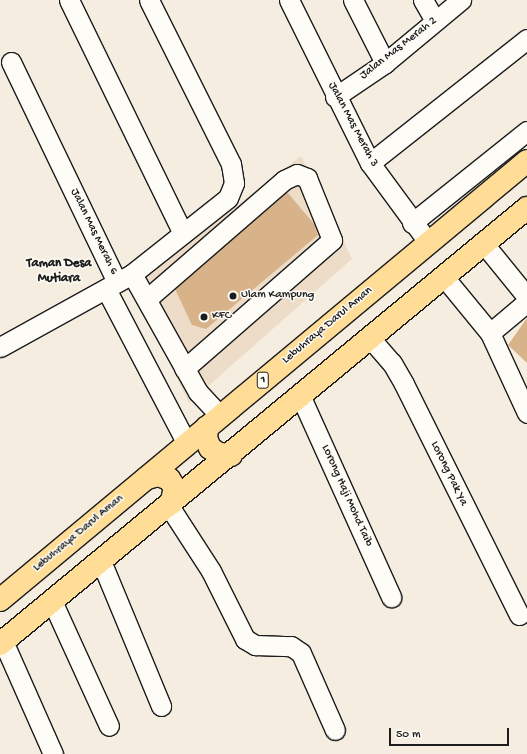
<!DOCTYPE html>
<style>
body{margin:0}
#map{position:relative;width:527px;height:754px;overflow:hidden;background:#f6ede1;font-family:"Gochi Hand",sans-serif}
div>[style]{position:absolute}
.built>*{inset:0;background:#eddcc7}
.building>*{inset:0;background:#d8b389}
.roads{filter:drop-shadow(1px 0 #1c1c1c) drop-shadow(-1px 0 #1c1c1c) drop-shadow(0 1px #1c1c1c) drop-shadow(0 -1px #1c1c1c)}
.minor>*{height:19px;margin:-9.5px;padding:0 9.5px;transform-origin:9.5px;border-radius:9.5px;background:#fdfcf7}
.highway>*{height:22px;margin:-11px;padding:0 11px;transform-origin:11px;border-radius:11px;background:#ffdd96}
.dots>*{width:11px;height:11px;translate:-50% -50%;box-sizing:border-box;border:2px solid #fdfcf7;border-radius:50%}
span{translate:-50% -50%;white-space:nowrap;text-align:center;line-height:1.15;-webkit-text-stroke:3px #fdfcf7;paint-order:stroke}
.shield-label span{padding:1px 3px;background:#fdfcf7;border:1px solid;border-radius:3px;-webkit-text-stroke-width:0}
.shield-label{font-size:11px;color:#1c1c1c;font-weight:700}
.street-label{font-size:12px;color:#1c1c1c}
.poi-label{font-size:12px;color:#1c1c1c}
.left{translate:0 -50%;text-align:left}
.neighbourhood-label{font-size:13px;color:#1c1c1c;font-weight:700}
.scale{position:absolute;left:389px;top:728px;width:120px;height:18px;box-sizing:border-box;border:2px solid #1c1c1c;border-top:0;padding-left:5px;font-size:12px;line-height:14px;white-space:nowrap;color:#1c1c1c;-webkit-text-stroke:3px #fdfcf7;paint-order:stroke}
</style>
<div id="map">
<div class="built">
<div style="clip-path:polygon(301px 156px,352px 259px,189px 403px,132px 286px)"></div>
</div>
<div class="building">
<div style="clip-path:polygon(287px 192px,314px 224px,318px 235px,206px 329px,192px 325px,175px 289px)"></div>
<div style="clip-path:polygon(527px 318px,527px 363px,508px 345px)"></div>
</div>
<div class="roads">
<div class="minor">
<div style="left:69px;top:0;width:260px;rotate:64deg"></div>
<div style="left:289px;top:0;width:182px;rotate:63.6deg"></div>
<div style="left:370px;top:163px;width:98px;rotate:53.7deg"></div>
<div style="left:353px;top:0;width:71px;rotate:63.1deg"></div>
<div style="left:423px;top:0;width:24px;rotate:60deg"></div>
<div style="left:11px;top:62px;width:244px;rotate:64.3deg"></div>
<div style="left:335px;top:97px;width:60px;rotate:-34.2deg"></div>
<div style="left:385px;top:63px;width:99px;rotate:-39.7deg"></div>
<div style="left:370px;top:163px;width:200px;rotate:-38.3deg"></div>
<div style="left:412px;top:223px;width:147px;rotate:-38.7deg"></div>
<div style="left:484px;top:244px;width:68px;rotate:50.9deg"></div>
<div style="left:132px;top:274px;width:135px;rotate:60.8deg"></div>
<div style="left:198px;top:392px;width:33px;rotate:47deg"></div>
<div style="left:444px;top:277px;width:72px;rotate:50.6deg"></div>
<div style="left:490px;top:333px;width:48px;rotate:-40deg"></div>
<div style="left:106px;top:289px;width:175px;rotate:62.4deg"></div>
<div style="left:148px;top:298px;width:180px;rotate:-40.9deg"></div>
<div style="left:284px;top:180px;width:14px;rotate:-25deg"></div>
<div style="left:297px;top:174px;width:11px;rotate:22deg"></div>
<div style="left:307px;top:178px;width:67px;rotate:68deg"></div>
<div style="left:332px;top:240px;width:196px;rotate:138.9deg"></div>
<div style="left:490px;top:333px;width:88px;rotate:65.2deg"></div>
<div style="left:370px;top:338px;width:33px;rotate:49deg"></div>
<div style="left:392px;top:363px;width:24px;rotate:60deg"></div>
<div style="left:404px;top:384px;width:258px;rotate:63.5deg"></div>
<div style="left:0;top:347px;width:151px;rotate:-28.9deg"></div>
<div style="left:132px;top:274px;width:122px;rotate:-38.4deg"></div>
<div style="left:228px;top:198px;width:16px;rotate:-68deg"></div>
<div style="left:234px;top:183px;width:19px;rotate:-99deg"></div>
<div style="left:231px;top:164px;width:183px;rotate:-116.6deg"></div>
<div style="left:300px;top:395px;width:222px;rotate:65.7deg"></div>
<div style="left:169px;top:506px;width:77px;rotate:57.1deg"></div>
<div style="left:211px;top:571px;width:76px;rotate:63.4deg"></div>
<div style="left:245px;top:639px;width:12px;rotate:31deg"></div>
<div style="left:255px;top:645px;width:36px;rotate:2deg"></div>
<div style="left:291px;top:646px;width:12px;rotate:35deg"></div>
<div style="left:301px;top:653px;width:84px;rotate:66.2deg"></div>
<div style="left:101px;top:561px;width:157px;rotate:67.5deg"></div>
<div style="left:52px;top:601px;width:137px;rotate:65.5deg"></div>
<div style="left:3px;top:641px;width:124px;rotate:66.1deg"></div>
</div>
<div class="highway">
<div style="left:207px;top:427px;width:11px;rotate:95deg"></div>
<div style="left:206px;top:438px;width:11px;rotate:68deg"></div>
<div style="left:210px;top:448px;width:11px;rotate:34deg"></div>
<div style="left:219px;top:454px;width:12px;rotate:5deg"></div>
<div style="left:147px;top:478px;width:11px;rotate:-15deg"></div>
<div style="left:158px;top:475px;width:12px;rotate:20deg"></div>
<div style="left:169px;top:479px;width:11px;rotate:56deg"></div>
<div style="left:175px;top:488px;width:16px;rotate:104deg"></div>
<div style="left:0;top:600px;width:686px;rotate:-39.79deg"></div>
<div style="left:0;top:644px;width:684px;rotate:-39.6deg"></div>
</div>
</div>
<div class="dots">
<div style="left:233px;top:296px;background:#1c1c1c"></div>
<div style="left:204px;top:317px;background:#1c1c1c"></div>
</div>
<div class="shield-label">
<span style="left:263px;top:380px">1</span>
</div>
<div class="street-label">
<span style="left:399px;top:49px;rotate:-38deg">Jalan Mas Merah 2</span>
<span style="left:352px;top:125px;rotate:62deg">Jalan Mas Merah 3</span>
<span style="left:93px;top:232px;rotate:64deg">Jalan Mas Merah 6</span>
<span style="left:328px;top:326px;rotate:-40deg">Lebuhraya Darul Aman</span>
<span style="left:448px;top:474px;rotate:64deg">Lorong Pak Ya</span>
<span style="left:346px;top:496px;rotate:66deg">Lorong Haji Mohd Taib</span>
<span style="left:79px;top:534px;rotate:-40deg">Lebuhraya Darul Aman</span>
</div>
<div class="poi-label">
<span class="left" style="left:241px;top:296px">Ulam Kampung</span>
<span class="left" style="left:212px;top:317px">KFC</span>
</div>
<div class="neighbourhood-label">
<span style="left:59px;top:272px">Taman Desa<br>Mutiara</span>
</div>
<div class="scale">50 m</div>
</div>
